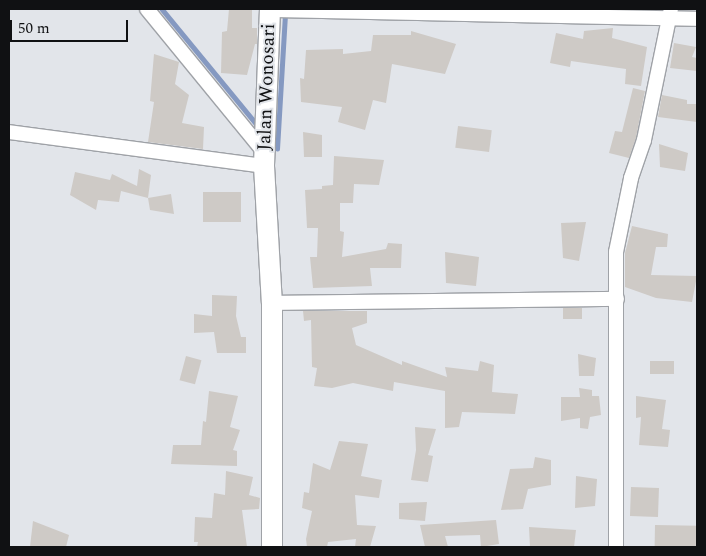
<!DOCTYPE html>
<style>
body{margin:0}
#map{position:relative;width:706px;height:556px;overflow:hidden;background:#e2e5ea;font-family:Spectral,serif}
div>[style]{position:absolute}
.stream>*{height:4.5px;margin:-2.25px;padding:0 2.25px;transform-origin:2.25px;border-radius:2.25px;background:#8599c1}
.building>*{inset:0;background:#cecac6;transform-origin:0 0}
.roads{filter:drop-shadow(1px 0 #9fa2a7) drop-shadow(-1px 0 #9fa2a7) drop-shadow(0 1px #9fa2a7) drop-shadow(0 -1px #9fa2a7)}
.street>*{height:14px;margin:-7px;padding:0 7px;transform-origin:7px;border-radius:7px;background:#fff}
.secondary>*{height:20px;margin:-10px;padding:0 10px;transform-origin:10px;border-radius:10px;background:#fff}
span{translate:-50% -50%;white-space:nowrap;text-align:center;line-height:1.15;-webkit-text-stroke:4px #e2e5ea;paint-order:stroke}
.street-label{font-size:19px;color:#101113}
.frame{position:absolute;inset:0;border:10px solid #101113;pointer-events:none}
.scale{position:absolute;left:10px;top:20px;width:118px;height:22px;box-sizing:border-box;border:2px solid #101113;border-top:0;padding-left:6px;font-size:15px;line-height:18px;white-space:nowrap;color:#101113;-webkit-text-stroke:4px #e2e5ea;paint-order:stroke}
</style>
<div id="map">
<div class="stream">
<div style="left:162px;top:9px;width:153px;rotate:50.6deg"></div>
<div style="left:277px;top:149px;width:136px;rotate:-86.6deg"></div>
</div>
<div class="building">
<div style="clip-path:polygon(229px 9px,252px 9px,252px 28px,257px 28px,257px 44px,255px 44px,247px 75px,221px 73px,222px 32px,227px 31px)"></div>
<div style="clip-path:polygon(613px 28px,612px 38px,647px 47px,641px 86px,625px 84px,626px 69px,571px 61px,570px 67px,550px 63px,556px 33px,583px 39px,584px 31px)"></div>
<div style="clip-path:polygon(411px 31px,456px 44px,445px 74px,392px 64px,386px 103px,373px 100px,365px 130px,338px 122px,342px 107px,301px 102px,300px 78px,304px 79px,306px 50px,343px 49px,343px 54px,371px 51px,373px 35px,411px 35px)"></div>
<div style="clip-path:polygon(674px 43px,696px 47px,692px 57px,697px 58px,697px 71px,670px 68px)"></div>
<div style="clip-path:polygon(154px 54px,179px 62px,175px 84px,189px 95px,182px 123px,204px 127px,203px 149px,148px 142px,154px 102px,150px 101px)"></div>
<div style="clip-path:polygon(633px 88px,645px 91px,636px 138px,629px 158px,609px 153px,615px 131px,622px 132px)"></div>
<div style="clip-path:polygon(662px 95px,687px 100px,687px 104px,697px 104px,697px 122px,658px 117px)"></div>
<div style="left:458px;top:126px;width:34px;height:22px;rotate:7deg"></div>
<div style="clip-path:polygon(303px 132px,322px 135px,322px 157px,304px 157px)"></div>
<div style="clip-path:polygon(659px 144px,688px 153px,685px 171px,660px 167px)"></div>
<div style="clip-path:polygon(334px 156px,384px 160px,379px 185px,354px 184px,353px 203px,340px 203px,340px 231px,344px 232px,342px 257px,386px 249px,388px 243px,402px 244px,401px 268px,370px 268px,372px 286px,313px 288px,310px 257px,317px 257px,318px 228px,307px 228px,305px 190px,322px 189px,322px 186px,333px 185px)"></div>
<div style="clip-path:polygon(139px 169px,151px 175px,148px 198px,121px 191px,119px 202px,98px 200px,96px 210px,70px 195px,75px 172px,110px 180px,112px 174px,137px 186px)"></div>
<div style="left:203px;top:192px;width:38px;height:30px"></div>
<div style="clip-path:polygon(171px 194px,174px 214px,150px 210px,148px 198px)"></div>
<div style="clip-path:polygon(586px 222px,579px 261px,563px 258px,561px 223px)"></div>
<div style="clip-path:polygon(632px 226px,668px 234px,667px 247px,656px 247px,651px 275px,697px 276px,692px 302px,656px 298px,625px 287px,625px 253px)"></div>
<div style="clip-path:polygon(445px 252px,479px 257px,476px 286px,446px 283px)"></div>
<div style="clip-path:polygon(212px 295px,237px 296px,236px 316px,241px 337px,246px 337px,246px 353px,217px 353px,214px 332px,194px 333px,194px 314px,212px 316px)"></div>
<div style="left:563px;top:308px;width:19px;height:11px"></div>
<div style="clip-path:polygon(303px 311px,367px 311px,367px 323px,352px 328px,356px 345px,402px 365px,402px 361px,447px 377px,445px 367px,478px 371px,480px 361px,494px 365px,492px 392px,518px 394px,515px 414px,462px 412px,459px 427px,445px 428px,445px 391px,394px 382px,393px 391px,353px 383px,332px 388px,314px 386px,317px 368px,312px 367px,311px 320px,304px 321px)"></div>
<div style="clip-path:polygon(578px 354px,596px 358px,594px 376px,579px 376px)"></div>
<div style="left:186px;top:356px;width:16px;height:25px;rotate:15deg"></div>
<div style="left:674px;top:361px;width:13px;height:24px;rotate:90deg"></div>
<div style="clip-path:polygon(579px 388px,592px 390px,592px 396px,599px 396px,601px 415px,590px 417px,588px 429px,580px 428px,580px 418px,561px 421px,561px 397px,580px 397px)"></div>
<div style="clip-path:polygon(209px 391px,238px 396px,230px 427px,240px 430px,233px 450px,237px 451px,237px 466px,171px 464px,173px 445px,201px 445px,203px 421px,206px 422px)"></div>
<div style="clip-path:polygon(636px 396px,666px 400px,662px 429px,670px 430px,668px 447px,639px 445px,641px 417px,636px 418px)"></div>
<div style="clip-path:polygon(415px 427px,436px 429px,428px 455px,433px 456px,428px 482px,411px 480px,416px 450px)"></div>
<div style="clip-path:polygon(339px 441px,368px 444px,361px 476px,382px 480px,379px 498px,355px 495px,357px 525px,376px 526px,370px 547px,355px 547px,356px 539px,328px 542px,327px 547px,307px 547px,306px 539px,312px 511px,302px 508px,304px 492px,309px 493px,313px 463px,330px 470px)"></div>
<div style="clip-path:polygon(535px 457px,551px 460px,551px 485px,528px 489px,523px 509px,501px 510px,510px 469px,533px 468px)"></div>
<div style="clip-path:polygon(226px 471px,253px 477px,249px 495px,260px 498px,259px 509px,242px 510px,247px 547px,197px 547px,198px 542px,194px 542px,195px 517px,212px 518px,214px 493px,225px 495px)"></div>
<div style="clip-path:polygon(576px 476px,597px 479px,595px 506px,575px 508px)"></div>
<div style="left:631px;top:487px;width:28px;height:29px;rotate:2deg"></div>
<div style="clip-path:polygon(427px 502px,425px 521px,399px 519px,399px 503px)"></div>
<div style="clip-path:polygon(496px 520px,499px 544px,481px 547px,480px 535px,445px 536px,448px 547px,425px 547px,420px 525px)"></div>
<div style="clip-path:polygon(33px 521px,69px 535px,66px 547px,30px 547px)"></div>
<div style="left:655px;top:525px;width:42px;height:22px;rotate:1deg"></div>
<div style="clip-path:polygon(529px 527px,576px 530px,574px 547px,530px 547px)"></div>
</div>
<div class="roads">
<div class="street">
<div style="left:147px;top:9px;width:185px;rotate:50.7deg"></div>
<div style="left:270px;top:10px;width:427px;rotate:1.2deg"></div>
<div style="left:9px;top:132px;width:257px;rotate:7.6deg"></div>
<div style="left:272px;top:303px;width:345px;rotate:-0.7deg"></div>
<div style="left:616px;top:547px;width:295px;rotate:-90deg"></div>
<div style="left:616px;top:252px;width:76px;rotate:-78.5deg"></div>
<div style="left:631px;top:178px;width:40px;rotate:-71.1deg"></div>
<div style="left:644px;top:140px;width:134px;rotate:-78.4deg"></div>
</div>
<div class="secondary">
<div style="left:270px;top:9px;width:157px;rotate:92.2deg"></div>
<div style="left:264px;top:166px;width:137px;rotate:86.7deg"></div>
<div style="left:272px;top:303px;width:244px;rotate:90deg"></div>
</div>
</div>
<div class="street-label">
<span style="left:267px;top:87px;rotate:-88deg">Jalan Wonosari</span>
</div>
<div class="frame"></div>
<div class="scale">50 m</div>
</div>
